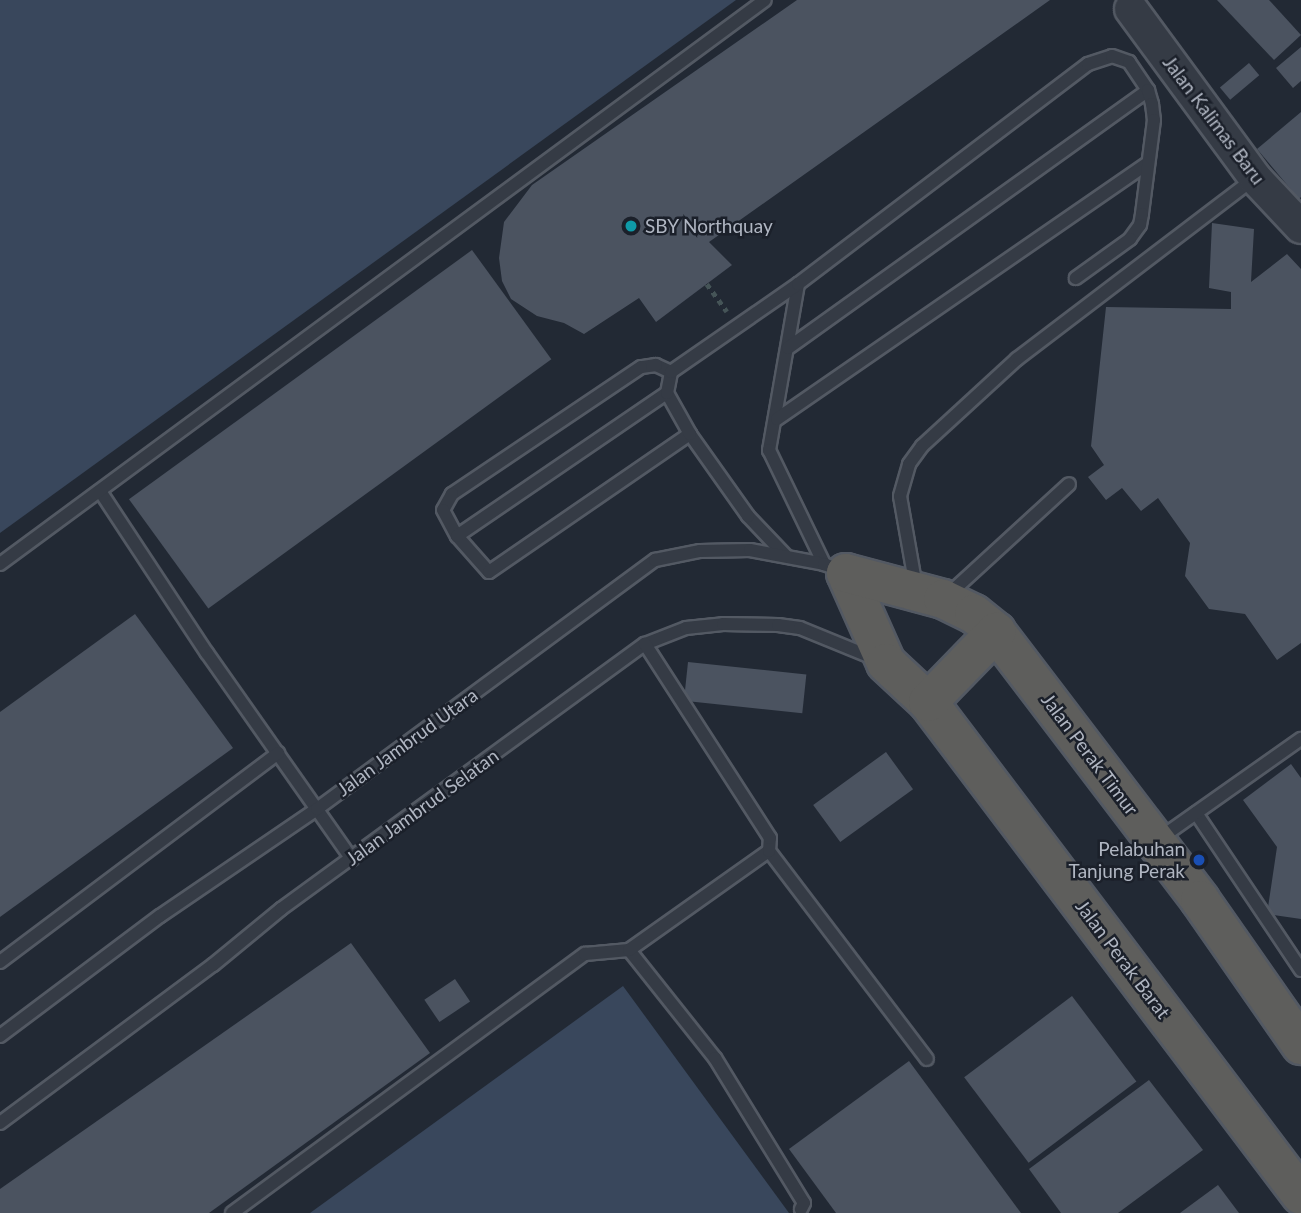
<!DOCTYPE html>
<html>
<head>
<meta charset="utf-8">
<style>
  body { margin:0 }
  #map { position:relative; width:1301px; height:1213px; overflow:hidden; background:#222934; font-family:Lato,sans-serif }
  div>[style] { position:absolute }
  .water>* { inset:0; background:#39475c }
  .building>* { inset:0; background:#4b5360; transform-origin:0 0 }
  .path>* { height:4.5px; margin-top:-2.25px; transform-origin:0; background:repeating-linear-gradient(90deg,#455457 0 5px,transparent 0 10px) }
  .roads { filter:drop-shadow(2px 0 #535963) drop-shadow(-2px 0 #535963) drop-shadow(0 2px #535963) drop-shadow(0 -2px #535963) }
  .service>* { height:12px; margin:-6px; padding:0 6px; transform-origin:6px; border-radius:6px; background:#353b45 }
  .tertiary>* { height:32px; margin:-16px; padding:0 16px; transform-origin:16px; border-radius:16px; background:#353b45 }
  .trunk>* { height:38px; margin:-19px; padding:0 19px; transform-origin:19px; border-radius:19px; background:#5e5e5c }
  .dots>* { width:19px; height:19px; translate:-50% -50%; box-sizing:border-box; border:4px solid #1b202a; border-radius:50% }
  span { translate:-50% -50%; white-space:nowrap; text-align:center; line-height:1.15; -webkit-text-stroke:5px #1b202a; paint-order:stroke }
  .street-label { font-size:19px; color:#b0b6c2 }
  .poi-label { font-size:19px; color:#b0b6c2 }
  .left { translate:0 -50%; text-align:left }
  .right { translate:-100% -50%; text-align:right }
</style>
</head>
<body>
<div id="map">
  <div class="water">
    <i style="clip-path:polygon(0 0,736px 0,0 533px)"></i>
    <i style="clip-path:polygon(623px 986px,789px 1213px,310px 1213px)"></i>
  </div>
  <div class="building">
    <i style="clip-path:polygon(797px 0,1050px 0,709px 242px,732px 265px,656px 322px,639px 298px,584px 334px,564px 323px,537px 316px,511px 299px,502px 281px,499px 258px,504px 222px,532px 185px)"></i>
    <i style="clip-path:polygon(1217px 0,1269px 0,1301px 35px,1274px 60px)"></i>
    <i style="clip-path:polygon(1301px 47px,1301px 81px,1293px 88px,1276px 68px)"></i>
    <i style="left:1249px;top:63px;width:16px;height:38px;rotate:50deg"></i>
    <i style="clip-path:polygon(1301px 112px,1301px 197px,1299px 199px,1257px 149px)"></i>
    <i style="clip-path:polygon(1212px 223px,1254px 229px,1251px 282px,1287px 254px,1301px 269px,1301px 643px,1277px 660px,1245px 614px,1209px 609px,1185px 576px,1190px 543px,1158px 498px,1141px 511px,1122px 488px,1106px 500px,1088px 477px,1104px 465px,1091px 446px,1106px 307px,1231px 309px,1231px 292px,1209px 288px)"></i>
    <i style="left:472px;top:250px;width:135px;height:424px;rotate:54deg"></i>
    <i style="clip-path:polygon(135px 614px,233px 748px,0 917px,0 712px)"></i>
    <i style="left:688px;top:662px;width:119px;height:39px;rotate:6deg"></i>
    <i style="left:886px;top:752px;width:46px;height:90px;rotate:54deg"></i>
    <i style="clip-path:polygon(1291px 764px,1301px 778px,1301px 919px,1267px 914px,1277px 847px,1243px 800px)"></i>
    <i style="clip-path:polygon(351px 943px,430px 1053px,209px 1213px,0 1213px,0 1189px)"></i>
    <i style="left:455px;top:979px;width:27px;height:37px;rotate:56deg"></i>
    <i style="left:1072px;top:996px;width:107px;height:135px;rotate:53deg"></i>
    <i style="clip-path:polygon(909px 1061px,1021px 1213px,836px 1213px,789px 1149px)"></i>
    <i style="clip-path:polygon(1149px 1080px,1203px 1150px,1118px 1213px,1061px 1213px,1029px 1169px)"></i>
    <i style="clip-path:polygon(1218px 1185px,1239px 1213px,1180px 1213px,1184px 1210px)"></i>
  </div>
  <div class="path">
    <i style="left:707px;top:284px;width:34px;rotate:54deg"></i>
  </div>
  <div class="roads">
    <div class="service">
      <i style="left:798px;top:284px;width:169px;rotate:99.9deg"></i>
      <i style="left:769px;top:450px;width:127px;rotate:64.2deg"></i>
      <i style="left:788px;top:348px;width:443px;rotate:-35.6deg"></i>
      <i style="left:671px;top:372px;width:17px;rotate:-155deg"></i>
      <i style="left:656px;top:365px;width:15px;rotate:172deg"></i>
      <i style="left:641px;top:367px;width:228px;rotate:146.1deg"></i>
      <i style="left:452px;top:494px;width:18px;rotate:119deg"></i>
      <i style="left:443px;top:510px;width:30px;rotate:62deg"></i>
      <i style="left:457px;top:536px;width:48px;rotate:48.4deg"></i>
      <i style="left:489px;top:572px;width:244px;rotate:-34.5deg"></i>
      <i style="left:777px;top:419px;width:449px;rotate:-34.6deg"></i>
      <i style="left:100px;top:491px;width:194px;rotate:56.6deg"></i>
      <i style="left:207px;top:653px;width:252px;rotate:54.9deg"></i>
      <i style="left:457px;top:536px;width:254px;rotate:-34.3deg"></i>
      <i style="left:785px;top:555px;width:54px;rotate:-133.5deg"></i>
      <i style="left:748px;top:516px;width:100px;rotate:-125.3deg"></i>
      <i style="left:690px;top:434px;width:47px;rotate:-119.3deg"></i>
      <i style="left:667px;top:393px;width:21px;rotate:-79deg"></i>
      <i style="left:671px;top:372px;width:155px;rotate:-34.7deg"></i>
      <i style="left:798px;top:284px;width:364px;rotate:-37.2deg"></i>
      <i style="left:1088px;top:64px;width:25px;rotate:-18deg"></i>
      <i style="left:1112px;top:56px;width:18px;rotate:19deg"></i>
      <i style="left:1129px;top:62px;width:34px;rotate:56deg"></i>
      <i style="left:1148px;top:90px;width:15px;rotate:74deg"></i>
      <i style="left:1152px;top:104px;width:16px;rotate:83deg"></i>
      <i style="left:1154px;top:120px;width:95px;rotate:97.3deg"></i>
      <i style="left:1142px;top:214px;width:11px;rotate:100deg"></i>
      <i style="left:1140px;top:225px;width:17px;rotate:126deg"></i>
      <i style="left:1130px;top:239px;width:67px;rotate:144.2deg"></i>
      <i style="left:0;top:564px;width:950px;rotate:-36.4deg"></i>
      <i style="left:916px;top:587px;width:92px;rotate:-100deg"></i>
      <i style="left:900px;top:496px;width:33px;rotate:-74deg"></i>
      <i style="left:909px;top:464px;width:22px;rotate:-54deg"></i>
      <i style="left:922px;top:446px;width:129px;rotate:-42.5deg"></i>
      <i style="left:1017px;top:359px;width:299px;rotate:-37.3deg"></i>
      <i style="left:948px;top:595px;width:164px;rotate:-42.5deg"></i>
      <i style="left:1196px;top:813px;width:189px;rotate:56.2deg"></i>
      <i style="left:1159px;top:839px;width:174px;rotate:-35.2deg"></i>
      <i style="left:769px;top:851px;width:261px;rotate:52.8deg"></i>
      <i style="left:629px;top:950px;width:138px;rotate:51.5deg"></i>
      <i style="left:715px;top:1058px;width:170px;rotate:58.5deg"></i>
      <i style="left:804px;top:1203px;width:7px;rotate:117deg"></i>
      <i style="left:0;top:962px;width:348px;rotate:-36.9deg"></i>
      <i style="left:0;top:1036px;width:200px;rotate:-36.9deg"></i>
      <i style="left:160px;top:916px;width:190px;rotate:-34.3deg"></i>
      <i style="left:317px;top:809px;width:420px;rotate:-36.4deg"></i>
      <i style="left:655px;top:560px;width:46px;rotate:-11.3deg"></i>
      <i style="left:700px;top:551px;width:50px;rotate:-1.1deg"></i>
      <i style="left:750px;top:550px;width:75px;rotate:10.7deg"></i>
      <i style="left:824px;top:564px;width:19px;rotate:21deg"></i>
      <i style="left:0;top:1123px;width:265px;rotate:-36.6deg"></i>
      <i style="left:213px;top:965px;width:88px;rotate:-39.5deg"></i>
      <i style="left:281px;top:909px;width:450px;rotate:-36.1deg"></i>
      <i style="left:645px;top:644px;width:44px;rotate:-21.3deg"></i>
      <i style="left:686px;top:628px;width:37px;rotate:-6deg"></i>
      <i style="left:723px;top:624px;width:55px;rotate:1deg"></i>
      <i style="left:778px;top:625px;width:22px;rotate:8deg"></i>
      <i style="left:800px;top:628px;width:82px;rotate:22.2deg"></i>
      <i style="left:232px;top:1213px;width:438px;rotate:-36.3deg"></i>
      <i style="left:585px;top:954px;width:44px;rotate:-5.2deg"></i>
      <i style="left:629px;top:950px;width:171px;rotate:-35.3deg"></i>
      <i style="left:769px;top:851px;width:13px;rotate:-86deg"></i>
      <i style="left:770px;top:838px;width:231px;rotate:-122.8deg"></i>
    </div>
    <div class="tertiary">
      <i style="left:1131px;top:9px;width:210px;rotate:53.7deg"></i>
      <i style="left:1255px;top:178px;width:67px;rotate:46.8deg"></i>
    </div>
    <div class="trunk">
      <i style="left:846px;top:573px;width:98px;rotate:66deg"></i>
      <i style="left:886px;top:663px;width:57px;rotate:42.9deg"></i>
      <i style="left:928px;top:702px;width:618px;rotate:52.89deg"></i>
      <i style="left:846px;top:573px;width:100px;rotate:15deg"></i>
      <i style="left:943px;top:599px;width:34px;rotate:26deg"></i>
      <i style="left:974px;top:614px;width:28px;rotate:39deg"></i>
      <i style="left:996px;top:632px;width:337px;rotate:52.7deg"></i>
      <i style="left:1200px;top:900px;width:177px;rotate:55.1deg"></i>
      <i style="left:928px;top:702px;width:98px;rotate:-45.8deg"></i>
    </div>
  </div>
  <div class="dots">
    <i style="left:631px;top:226px;background:#0f9aa8"></i>
    <i style="left:1199px;top:860px;background:#1a4fb4"></i>
  </div>
  <div class="street-label">
    <span style="left:1214px;top:120px;rotate:53deg">Jalan Kalimas Baru</span>
    <span style="left:407px;top:742px;rotate:-36deg">Jalan Jambrud Utara</span>
    <span style="left:1090px;top:754px;rotate:53deg">Jalan Perak Timur</span>
    <span style="left:422px;top:807px;rotate:-36deg">Jalan Jambrud Selatan</span>
    <span style="left:1123px;top:959px;rotate:53deg">Jalan Perak Barat</span>
  </div>
  <div class="poi-label">
    <span class="left" style="left:645px;top:226px">SBY Northquay</span>
    <span class="right" style="left:1185px;top:860px">Pelabuhan<br>Tanjung Perak</span>
  </div>
</div>
</body>
</html>
